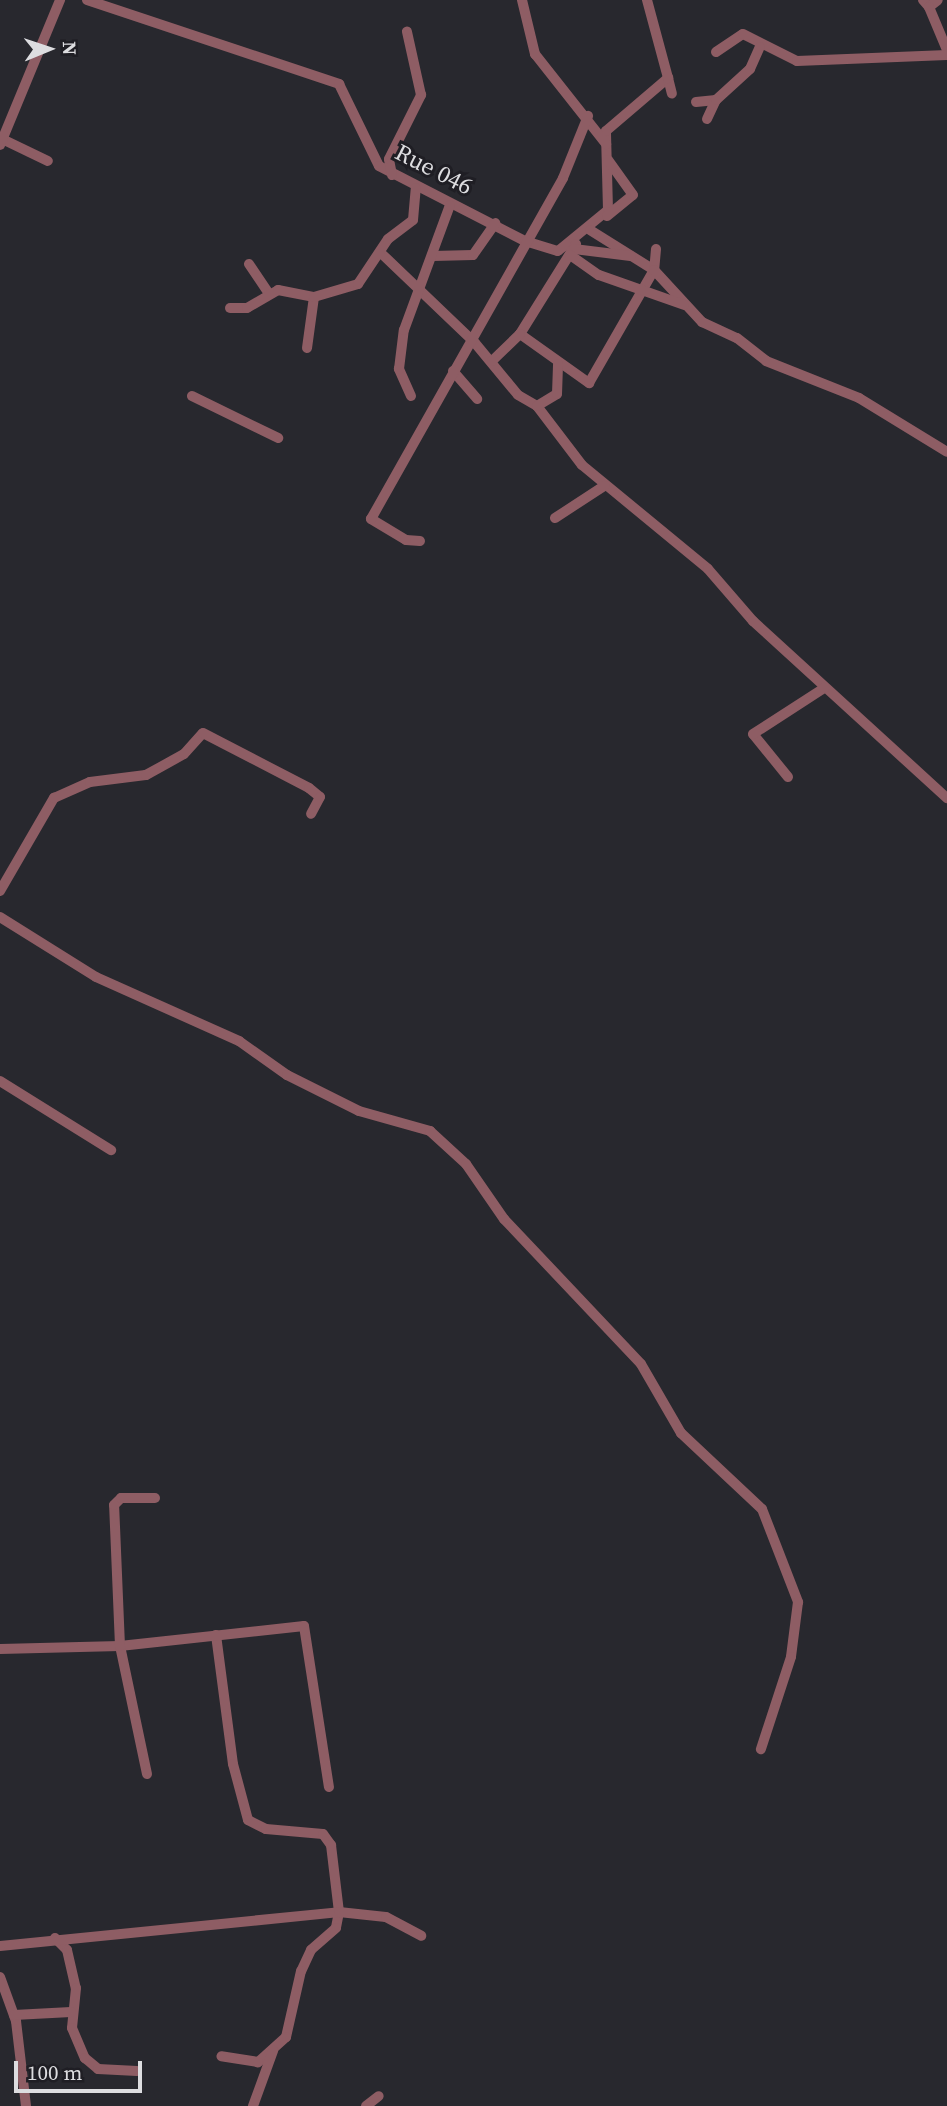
<!DOCTYPE html>
<html>
<head>
<meta charset="utf-8">
<style>
  body { margin:0 }
  #map { position:relative; width:947px; height:2106px; overflow:hidden; background:#28282e; font-family:"Source Serif 4",serif }
  div>[style] { position:absolute }
  .minor>* { height:10px; margin:-5px; padding:0 5px; transform-origin:5px; border-radius:5px; background:#8e5d64 }
  span { translate:-50% -50%; white-space:nowrap; text-align:center; line-height:1.15; -webkit-text-stroke:6px #1f1e24; paint-order:stroke }
  .street-label { font-size:24px; color:#dddde0 }
  .north { position:absolute; left:14px; top:14px; width:70px; height:70px; -webkit-text-stroke:5px #1f1e24; paint-order:stroke; rotate:88deg; font-size:19px; font-weight:700; line-height:28px; text-align:center; color:#dddde0 }
  .north::after { content:''; display:block; margin:auto; width:24px; height:32px; background:#dddde0; clip-path:polygon(50% 0,100% 100%,50% 72%,0 100%) }
  .scale { position:absolute; left:14px; top:2061px; width:128px; height:32px; box-sizing:border-box; border:4px solid #dddde0; border-top:0; padding-left:9px; font-size:21px; line-height:24px; white-space:nowrap; color:#dddde0; -webkit-text-stroke:5px #1f1e24; paint-order:stroke }
</style>
</head>
<body>
<div id="map">
  <div class="minor">
    <i style="left:87px;top:0;width:266px;rotate:18.4deg"></i>
    <i style="left:339px;top:84px;width:91px;rotate:64deg"></i>
    <i style="left:379px;top:166px;width:164px;rotate:27.2deg"></i>
    <i style="left:525px;top:241px;width:34px;rotate:17deg"></i>
    <i style="left:558px;top:251px;width:65px;rotate:-39.4deg"></i>
    <i style="left:608px;top:210px;width:79px;rotate:-91.5deg"></i>
    <i style="left:606px;top:131px;width:82px;rotate:-40.5deg"></i>
    <i style="left:668px;top:78px;width:16px;rotate:76deg"></i>
    <i style="left:522px;top:0;width:56px;rotate:76.5deg"></i>
    <i style="left:535px;top:54px;width:115px;rotate:51.7deg"></i>
    <i style="left:647px;top:0;width:81px;rotate:74.9deg"></i>
    <i style="left:923px;top:0;width:9px;rotate:49deg"></i>
    <i style="left:929px;top:7px;width:11px;rotate:-38deg"></i>
    <i style="left:929px;top:7px;width:47px;rotate:67.3deg"></i>
    <i style="left:716px;top:52px;width:32px;rotate:-34deg"></i>
    <i style="left:743px;top:34px;width:60px;rotate:26.6deg"></i>
    <i style="left:797px;top:61px;width:150px;rotate:-2.3deg"></i>
    <i style="left:696px;top:102px;width:20px;rotate:-6deg"></i>
    <i style="left:707px;top:119px;width:21px;rotate:-65deg"></i>
    <i style="left:716px;top:100px;width:46px;rotate:-42.4deg"></i>
    <i style="left:750px;top:69px;width:24px;rotate:-66deg"></i>
    <i style="left:0;top:138px;width:53px;rotate:25.6deg"></i>
    <i style="left:0;top:145px;width:157px;rotate:-67.5deg"></i>
    <i style="left:392px;top:175px;width:16px;rotate:-101deg"></i>
    <i style="left:389px;top:159px;width:72px;rotate:-63.4deg"></i>
    <i style="left:421px;top:95px;width:65px;rotate:-102.5deg"></i>
    <i style="left:607px;top:216px;width:33px;rotate:-39deg"></i>
    <i style="left:633px;top:195px;width:43px;rotate:-125.5deg"></i>
    <i style="left:576px;top:244px;width:106px;rotate:121.9deg"></i>
    <i style="left:520px;top:334px;width:85px;rotate:35.4deg"></i>
    <i style="left:589px;top:383px;width:130px;rotate:-60.1deg"></i>
    <i style="left:654px;top:270px;width:75px;rotate:-148deg"></i>
    <i style="left:574px;top:249px;width:57px;rotate:7deg"></i>
    <i style="left:656px;top:249px;width:21px;rotate:95deg"></i>
    <i style="left:654px;top:270px;width:71px;rotate:47.3deg"></i>
    <i style="left:702px;top:322px;width:38px;rotate:25deg"></i>
    <i style="left:737px;top:338px;width:37px;rotate:38deg"></i>
    <i style="left:766px;top:361px;width:100px;rotate:21.7deg"></i>
    <i style="left:859px;top:398px;width:103px;rotate:31.5deg"></i>
    <i style="left:383px;top:255px;width:127px;rotate:43.7deg"></i>
    <i style="left:475px;top:343px;width:67px;rotate:50.4deg"></i>
    <i style="left:518px;top:395px;width:22px;rotate:30deg"></i>
    <i style="left:537px;top:406px;width:74px;rotate:52.7deg"></i>
    <i style="left:582px;top:465px;width:163px;rotate:39.5deg"></i>
    <i style="left:708px;top:569px;width:69px;rotate:49.1deg"></i>
    <i style="left:753px;top:621px;width:263px;rotate:42.4deg"></i>
    <i style="left:570px;top:255px;width:35px;rotate:35deg"></i>
    <i style="left:599px;top:275px;width:90px;rotate:19.4deg"></i>
    <i style="left:433px;top:256px;width:40px;rotate:-1.4deg"></i>
    <i style="left:473px;top:255px;width:39px;rotate:-55deg"></i>
    <i style="left:249px;top:264px;width:34px;rotate:56deg"></i>
    <i style="left:230px;top:308px;width:17px"></i>
    <i style="left:247px;top:308px;width:36px;rotate:-30deg"></i>
    <i style="left:278px;top:290px;width:37px;rotate:11deg"></i>
    <i style="left:307px;top:348px;width:51px;rotate:-82.2deg"></i>
    <i style="left:314px;top:297px;width:46px;rotate:-16.5deg"></i>
    <i style="left:358px;top:284px;width:54px;rotate:-56.3deg"></i>
    <i style="left:388px;top:239px;width:31px;rotate:-37deg"></i>
    <i style="left:413px;top:220px;width:32px;rotate:-85deg"></i>
    <i style="left:492px;top:361px;width:39px;rotate:-44deg"></i>
    <i style="left:453px;top:371px;width:37px;rotate:49deg"></i>
    <i style="left:192px;top:396px;width:96px;rotate:26deg"></i>
    <i style="left:411px;top:396px;width:30px;rotate:-114deg"></i>
    <i style="left:399px;top:369px;width:39px;rotate:-83deg"></i>
    <i style="left:404px;top:330px;width:133px;rotate:-69.8deg"></i>
    <i style="left:537px;top:406px;width:23px;rotate:-31deg"></i>
    <i style="left:557px;top:394px;width:30px;rotate:-88deg"></i>
    <i style="left:555px;top:518px;width:59px;rotate:-33.1deg"></i>
    <i style="left:420px;top:541px;width:14px;rotate:-176deg"></i>
    <i style="left:406px;top:540px;width:41px;rotate:-149deg"></i>
    <i style="left:371px;top:519px;width:391px;rotate:-60.6deg"></i>
    <i style="left:563px;top:178px;width:67px;rotate:-68deg"></i>
    <i style="left:788px;top:777px;width:55px;rotate:-129.1deg"></i>
    <i style="left:753px;top:734px;width:85px;rotate:-32.9deg"></i>
    <i style="left:0;top:891px;width:108px;rotate:-59.9deg"></i>
    <i style="left:54px;top:798px;width:39px;rotate:-24deg"></i>
    <i style="left:90px;top:782px;width:56px;rotate:-7.1deg"></i>
    <i style="left:146px;top:775px;width:43px;rotate:-28.9deg"></i>
    <i style="left:184px;top:754px;width:28px;rotate:-48deg"></i>
    <i style="left:203px;top:733px;width:119px;rotate:27.4deg"></i>
    <i style="left:309px;top:788px;width:14px;rotate:39deg"></i>
    <i style="left:320px;top:797px;width:19px;rotate:118deg"></i>
    <i style="left:0;top:917px;width:113px;rotate:32deg"></i>
    <i style="left:96px;top:977px;width:157px;rotate:24.1deg"></i>
    <i style="left:239px;top:1041px;width:59px;rotate:35.3deg"></i>
    <i style="left:287px;top:1075px;width:80px;rotate:26.6deg"></i>
    <i style="left:359px;top:1111px;width:74px;rotate:15.7deg"></i>
    <i style="left:430px;top:1131px;width:49px;rotate:42.5deg"></i>
    <i style="left:466px;top:1164px;width:67px;rotate:55.4deg"></i>
    <i style="left:504px;top:1219px;width:199px;rotate:46.6deg"></i>
    <i style="left:641px;top:1364px;width:80px;rotate:59.9deg"></i>
    <i style="left:681px;top:1433px;width:111px;rotate:43.2deg"></i>
    <i style="left:762px;top:1509px;width:100px;rotate:68.8deg"></i>
    <i style="left:798px;top:1602px;width:55px;rotate:97.3deg"></i>
    <i style="left:791px;top:1657px;width:97px;rotate:108.1deg"></i>
    <i style="left:0;top:1081px;width:131px;rotate:31.9deg"></i>
    <i style="left:216px;top:1635px;width:130px;rotate:82.5deg"></i>
    <i style="left:233px;top:1764px;width:58px;rotate:75deg"></i>
    <i style="left:248px;top:1820px;width:20px;rotate:27deg"></i>
    <i style="left:266px;top:1829px;width:57px;rotate:5deg"></i>
    <i style="left:323px;top:1834px;width:14px;rotate:54deg"></i>
    <i style="left:331px;top:1845px;width:67px;rotate:83.2deg"></i>
    <i style="left:339px;top:1912px;width:16px;rotate:101deg"></i>
    <i style="left:336px;top:1928px;width:33px;rotate:139deg"></i>
    <i style="left:311px;top:1950px;width:23px;rotate:115deg"></i>
    <i style="left:301px;top:1971px;width:68px;rotate:102.8deg"></i>
    <i style="left:286px;top:2037px;width:38px;rotate:138deg"></i>
    <i style="left:258px;top:2062px;width:37px;rotate:-171deg"></i>
    <i style="left:0;top:1649px;width:120px;rotate:-1.4deg"></i>
    <i style="left:120px;top:1646px;width:185px;rotate:-6.2deg"></i>
    <i style="left:304px;top:1626px;width:163px;rotate:81.2deg"></i>
    <i style="left:147px;top:1774px;width:131px;rotate:-101.9deg"></i>
    <i style="left:120px;top:1646px;width:141px;rotate:-92.4deg"></i>
    <i style="left:114px;top:1505px;width:10px;rotate:-45deg"></i>
    <i style="left:121px;top:1498px;width:34px"></i>
    <i style="left:55px;top:1938px;width:17px;rotate:45deg"></i>
    <i style="left:67px;top:1950px;width:39px;rotate:77deg"></i>
    <i style="left:76px;top:1988px;width:40px;rotate:95.7deg"></i>
    <i style="left:72px;top:2028px;width:33px;rotate:67deg"></i>
    <i style="left:85px;top:2058px;width:17px;rotate:40deg"></i>
    <i style="left:98px;top:2069px;width:39px;rotate:3deg"></i>
    <i style="left:0;top:1946px;width:341px;rotate:-5.7deg"></i>
    <i style="left:339px;top:1912px;width:47px;rotate:6.1deg"></i>
    <i style="left:386px;top:1917px;width:40px;rotate:28deg"></i>
    <i style="left:0;top:1977px;width:47px;rotate:70deg"></i>
    <i style="left:16px;top:2021px;width:86px;rotate:83.3deg"></i>
    <i style="left:14px;top:2015px;width:57px;rotate:-3deg"></i>
    <i style="left:253px;top:2106px;width:59px;rotate:-70deg"></i>
    <i style="left:366px;top:2106px;width:16px;rotate:-38deg"></i>
  </div>
  <div class="street-label">
    <span style="left:434px;top:169px;rotate:27deg">Rue 046</span>
  </div>
  <div class="north">N</div>
  <div class="scale">100 m</div>
</div>
</body>
</html>
